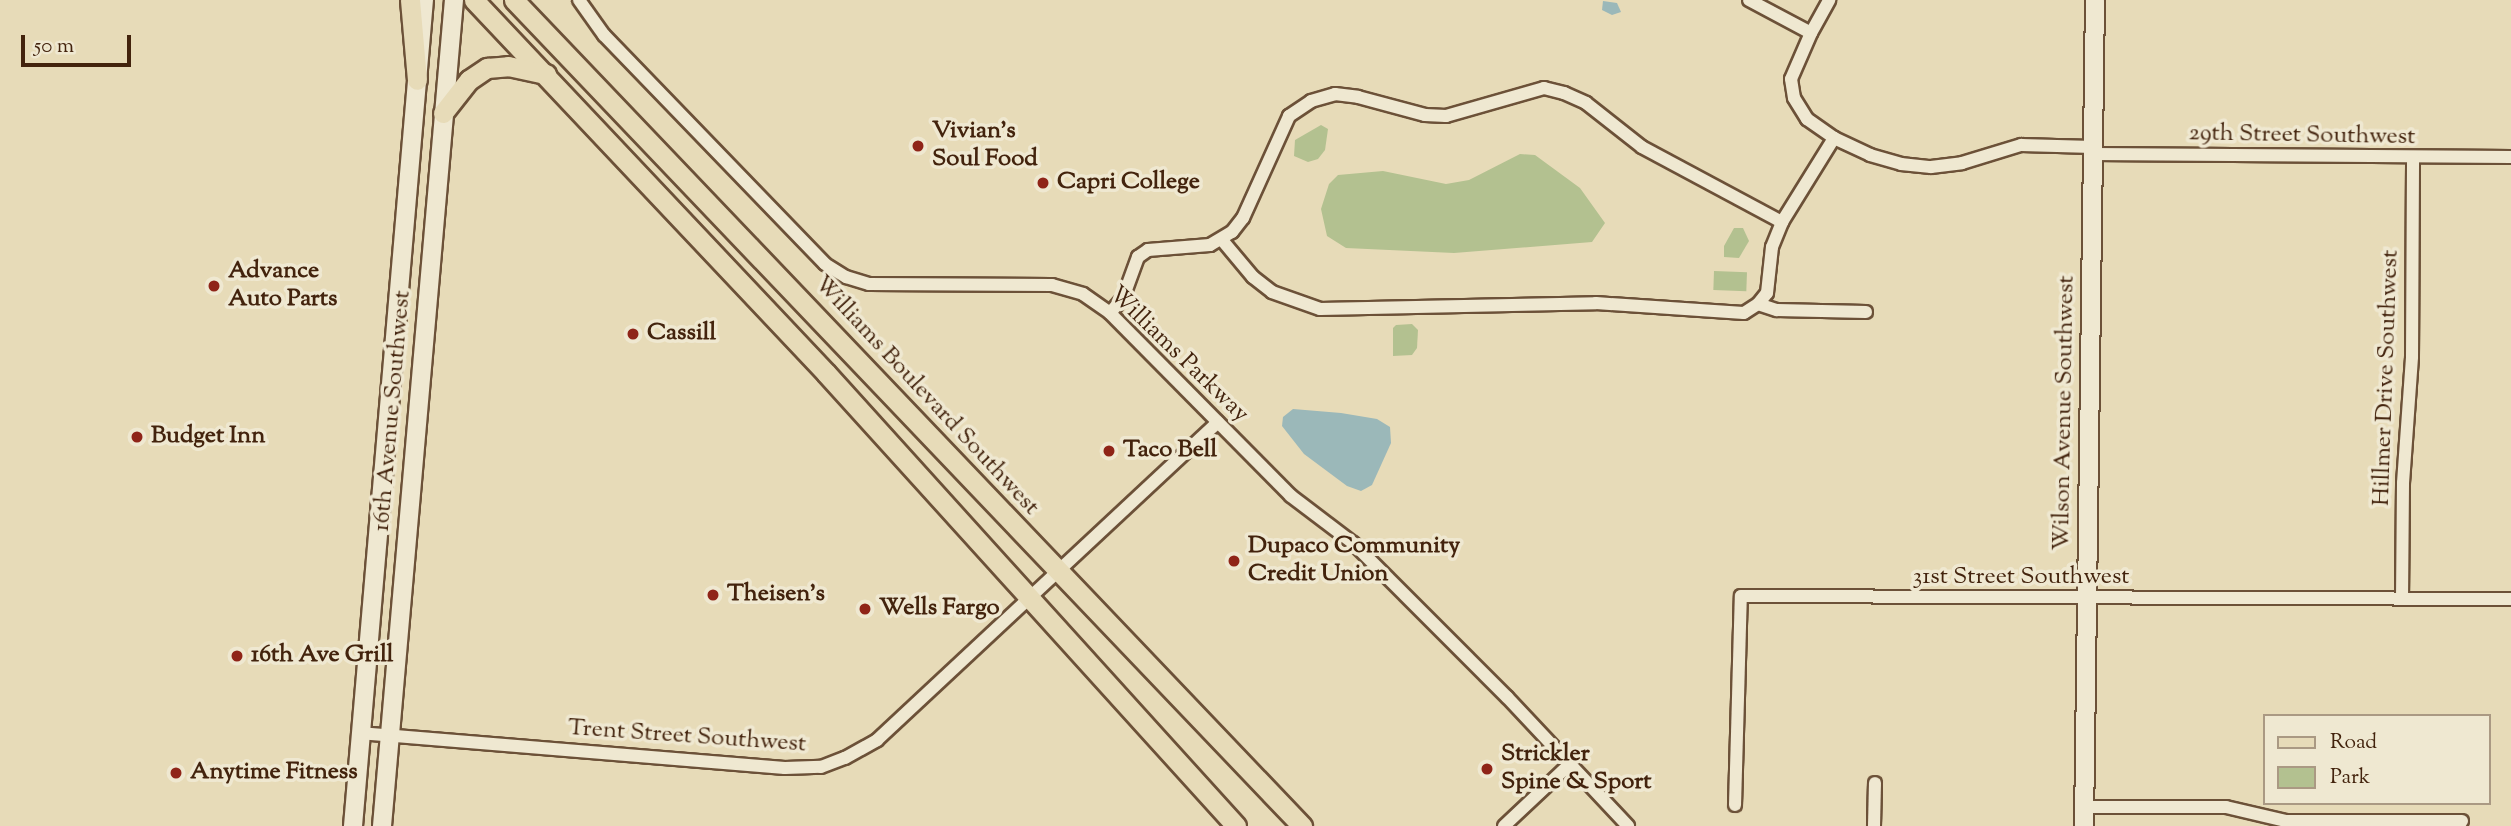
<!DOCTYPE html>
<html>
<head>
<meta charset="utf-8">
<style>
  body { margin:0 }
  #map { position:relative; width:2511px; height:826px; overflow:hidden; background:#e7dbb8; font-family:"Sorts Mill Goudy",serif }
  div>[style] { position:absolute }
  .green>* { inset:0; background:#b3c190; transform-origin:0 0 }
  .water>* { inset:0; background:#9bb8b9 }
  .roads { filter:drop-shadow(2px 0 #6c5138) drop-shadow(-2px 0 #6c5138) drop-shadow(0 2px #6c5138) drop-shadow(0 -2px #6c5138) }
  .minor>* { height:12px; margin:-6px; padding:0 6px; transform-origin:6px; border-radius:6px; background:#efe8d1 }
  .secondary>* { height:18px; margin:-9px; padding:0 9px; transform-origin:9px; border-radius:9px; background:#efe8d1 }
  .primary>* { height:19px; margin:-9.5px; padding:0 9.5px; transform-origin:9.5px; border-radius:9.5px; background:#e7dbb8 }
  .dots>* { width:19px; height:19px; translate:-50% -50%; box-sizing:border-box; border:4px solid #efe8d1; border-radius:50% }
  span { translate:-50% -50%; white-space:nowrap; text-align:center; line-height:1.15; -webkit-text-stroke:7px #efe8d1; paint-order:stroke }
  .poi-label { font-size:24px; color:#43230d; font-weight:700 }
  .left { translate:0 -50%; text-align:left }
  .street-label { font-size:24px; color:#43230d }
  .legend { position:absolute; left:2263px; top:714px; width:228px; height:91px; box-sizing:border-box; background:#efe8d1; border:2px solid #aa9983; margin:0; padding:9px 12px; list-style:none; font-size:21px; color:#43230d }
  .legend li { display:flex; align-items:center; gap:14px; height:35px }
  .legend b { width:35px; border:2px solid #aa9983 }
  .scale { position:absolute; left:21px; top:35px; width:110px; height:32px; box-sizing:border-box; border:4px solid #43230d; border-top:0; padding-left:9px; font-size:21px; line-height:24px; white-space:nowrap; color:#43230d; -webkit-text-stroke:5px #efe8d1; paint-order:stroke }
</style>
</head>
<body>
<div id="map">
  <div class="green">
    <i style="clip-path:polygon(1321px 125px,1328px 129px,1325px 150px,1318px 159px,1308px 162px,1294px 156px,1295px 140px)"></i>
    <i style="clip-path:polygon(1520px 154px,1535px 155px,1580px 188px,1605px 223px,1592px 242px,1454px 253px,1346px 248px,1327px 236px,1321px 209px,1329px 184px,1338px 175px,1383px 171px,1446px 184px,1469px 180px)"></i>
    <i style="clip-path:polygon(1734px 228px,1743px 228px,1749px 241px,1739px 258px,1724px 257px,1724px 246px)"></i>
    <i style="left:1714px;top:271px;width:33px;height:19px;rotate:2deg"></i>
    <i style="clip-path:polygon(1412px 324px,1418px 330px,1417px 348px,1412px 355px,1393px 356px,1393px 328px,1396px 325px)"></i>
  </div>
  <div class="water">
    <i style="clip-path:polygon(1603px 1px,1617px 3px,1621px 12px,1612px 15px,1602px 10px)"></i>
    <i style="clip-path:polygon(1293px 409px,1341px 413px,1377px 419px,1390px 427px,1391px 443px,1372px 485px,1361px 491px,1347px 486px,1304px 454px,1282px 426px,1283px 417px)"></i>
  </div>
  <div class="roads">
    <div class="minor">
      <i style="left:579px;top:0;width:43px;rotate:54.5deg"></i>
      <i style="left:604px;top:35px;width:318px;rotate:46deg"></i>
      <i style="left:825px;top:264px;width:25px;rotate:32deg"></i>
      <i style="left:846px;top:277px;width:24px;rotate:17deg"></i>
      <i style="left:869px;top:284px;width:183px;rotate:0.3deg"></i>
      <i style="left:1052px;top:285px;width:32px;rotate:16deg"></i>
      <i style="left:1083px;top:294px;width:33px;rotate:35deg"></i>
      <i style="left:1110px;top:313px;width:257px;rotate:45.3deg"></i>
      <i style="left:1291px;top:496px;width:78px;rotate:37.2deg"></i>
      <i style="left:1353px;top:543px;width:218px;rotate:45deg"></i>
      <i style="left:1507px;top:697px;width:177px;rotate:46.8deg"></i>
      <i style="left:1749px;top:0;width:70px;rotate:28deg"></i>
      <i style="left:1811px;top:33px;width:50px;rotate:113.5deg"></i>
      <i style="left:1791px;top:79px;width:19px;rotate:81deg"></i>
      <i style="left:1794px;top:98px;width:25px;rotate:58deg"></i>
      <i style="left:1807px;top:119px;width:33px;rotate:35deg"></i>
      <i style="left:1834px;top:138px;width:40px;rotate:25deg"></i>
      <i style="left:1870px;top:155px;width:32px;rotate:16deg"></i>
      <i style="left:1901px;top:164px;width:30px;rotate:6deg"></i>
      <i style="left:1931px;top:167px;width:31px;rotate:-7deg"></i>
      <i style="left:1962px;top:163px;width:62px;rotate:-17deg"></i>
      <i style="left:2021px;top:145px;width:72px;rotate:1.6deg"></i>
      <i style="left:1811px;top:33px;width:38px;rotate:-61deg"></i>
      <i style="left:2093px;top:154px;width:418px;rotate:0.4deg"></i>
      <i style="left:1222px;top:240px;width:48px;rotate:50deg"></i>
      <i style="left:1253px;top:277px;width:24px;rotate:38deg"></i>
      <i style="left:1272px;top:292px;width:51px;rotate:19.5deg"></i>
      <i style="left:1320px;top:309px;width:276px;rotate:-1.2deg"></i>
      <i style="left:1596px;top:303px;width:148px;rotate:3.9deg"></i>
      <i style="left:1744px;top:313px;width:17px;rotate:-33deg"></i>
      <i style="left:1758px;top:304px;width:14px;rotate:-51deg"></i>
      <i style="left:1767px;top:293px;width:46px;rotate:-83.8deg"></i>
      <i style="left:1772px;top:247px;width:27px;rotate:-68deg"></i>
      <i style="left:1782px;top:222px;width:99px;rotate:-58.2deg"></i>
      <i style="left:1758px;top:304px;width:20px;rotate:18deg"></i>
      <i style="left:1777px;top:310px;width:89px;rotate:1.3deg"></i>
      <i style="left:1110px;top:313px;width:20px;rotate:-49deg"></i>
      <i style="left:1123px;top:298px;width:44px;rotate:-69.9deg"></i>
      <i style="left:1138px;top:257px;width:12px;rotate:-35deg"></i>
      <i style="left:1148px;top:250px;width:62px;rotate:-4.6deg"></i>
      <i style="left:1210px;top:245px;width:26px;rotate:-31deg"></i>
      <i style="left:1232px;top:232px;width:18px;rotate:-52deg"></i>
      <i style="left:1243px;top:218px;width:112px;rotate:-65.7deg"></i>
      <i style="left:1289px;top:116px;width:27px;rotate:-34deg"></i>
      <i style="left:1311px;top:101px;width:25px;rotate:-16deg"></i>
      <i style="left:1335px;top:94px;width:23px;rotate:7deg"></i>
      <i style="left:1358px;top:97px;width:69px;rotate:15deg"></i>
      <i style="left:1425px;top:115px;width:21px;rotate:3deg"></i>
      <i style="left:1446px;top:116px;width:102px;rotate:-15.9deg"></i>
      <i style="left:1544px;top:88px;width:21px;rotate:14deg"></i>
      <i style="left:1564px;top:93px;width:24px;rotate:24deg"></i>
      <i style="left:1586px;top:103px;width:71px;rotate:38.2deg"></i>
      <i style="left:1642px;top:147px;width:159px;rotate:28.2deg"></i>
      <i style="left:2402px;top:599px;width:116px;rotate:-89.5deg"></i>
      <i style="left:2403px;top:483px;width:126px;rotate:-85.9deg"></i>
      <i style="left:2412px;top:357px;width:199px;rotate:-89.7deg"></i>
      <i style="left:359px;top:733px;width:427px;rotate:4.7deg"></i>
      <i style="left:785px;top:768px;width:36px;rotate:-2deg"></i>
      <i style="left:821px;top:767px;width:26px;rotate:-21deg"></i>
      <i style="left:845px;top:758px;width:37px;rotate:-29deg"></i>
      <i style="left:877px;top:740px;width:466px;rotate:-43deg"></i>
      <i style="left:1735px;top:805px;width:209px;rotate:-88.4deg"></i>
      <i style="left:1741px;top:596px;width:770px;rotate:0.22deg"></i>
      <i style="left:2084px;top:807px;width:142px"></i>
      <i style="left:2226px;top:807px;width:62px;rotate:13.1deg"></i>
      <i style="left:2286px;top:821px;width:176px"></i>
      <i style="left:1504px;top:826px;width:91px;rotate:-43.2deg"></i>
      <i style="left:1874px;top:826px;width:43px;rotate:-88.7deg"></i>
    </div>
    <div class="secondary">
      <i style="left:353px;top:826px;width:829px;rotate:-85.09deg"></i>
      <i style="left:382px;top:826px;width:829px;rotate:-85.02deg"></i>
      <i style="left:2084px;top:826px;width:826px;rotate:-89.24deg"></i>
    </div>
    <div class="primary">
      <i style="left:410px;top:0;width:80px;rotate:85deg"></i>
      <i style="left:474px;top:0;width:513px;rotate:46.66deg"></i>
      <i style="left:826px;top:373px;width:611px;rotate:47.85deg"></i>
      <i style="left:514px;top:0;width:1142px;rotate:46.35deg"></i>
      <i style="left:443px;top:113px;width:42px;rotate:-51.8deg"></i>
      <i style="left:469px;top:80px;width:22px;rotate:-34deg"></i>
      <i style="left:487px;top:68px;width:21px;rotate:-5deg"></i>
      <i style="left:508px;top:66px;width:39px;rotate:12deg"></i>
    </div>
  </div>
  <div class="dots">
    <i style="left:918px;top:146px;background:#8f2418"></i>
    <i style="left:1043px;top:183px;background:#8f2418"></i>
    <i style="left:214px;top:286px;background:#8f2418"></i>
    <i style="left:633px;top:334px;background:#8f2418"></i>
    <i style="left:137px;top:437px;background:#8f2418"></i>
    <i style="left:1109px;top:451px;background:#8f2418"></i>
    <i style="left:1234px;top:561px;background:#8f2418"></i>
    <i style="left:713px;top:595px;background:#8f2418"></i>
    <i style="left:865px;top:609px;background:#8f2418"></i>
    <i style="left:237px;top:656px;background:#8f2418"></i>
    <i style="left:1487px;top:769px;background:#8f2418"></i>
    <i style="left:176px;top:773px;background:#8f2418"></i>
  </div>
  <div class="poi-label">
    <span class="left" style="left:932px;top:146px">Vivian's<br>Soul Food</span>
    <span class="left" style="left:1057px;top:183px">Capri College</span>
    <span class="left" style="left:228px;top:286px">Advance<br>Auto Parts</span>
    <span class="left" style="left:647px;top:334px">Cassill</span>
    <span class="left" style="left:151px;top:437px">Budget Inn</span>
    <span class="left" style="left:1123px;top:451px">Taco Bell</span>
    <span class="left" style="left:1248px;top:561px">Dupaco Community<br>Credit Union</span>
    <span class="left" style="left:727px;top:595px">Theisen's</span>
    <span class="left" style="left:879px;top:609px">Wells Fargo</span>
    <span class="left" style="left:251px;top:656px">16th Ave Grill</span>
    <span class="left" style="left:1501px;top:769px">Strickler<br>Spine &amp; Sport</span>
    <span class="left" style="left:190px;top:773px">Anytime Fitness</span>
  </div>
  <div class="street-label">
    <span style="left:2302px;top:136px;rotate:1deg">29th Street Southwest</span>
    <span style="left:1178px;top:355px;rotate:44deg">Williams Parkway</span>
    <span style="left:2387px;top:378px;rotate:-88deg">Hillmer Drive Southwest</span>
    <span style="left:926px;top:396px;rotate:47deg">Williams Boulevard Southwest</span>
    <span style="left:393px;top:411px;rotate:-85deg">16th Avenue Southwest</span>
    <span style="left:2065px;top:413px;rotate:-89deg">Wilson Avenue Southwest</span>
    <span style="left:2021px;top:578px">31st Street Southwest</span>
    <span style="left:687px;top:737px;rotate:4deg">Trent Street Southwest</span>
  </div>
  <ul class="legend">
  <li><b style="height:9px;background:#e7dbb8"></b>Road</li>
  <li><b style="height:19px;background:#b3c190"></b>Park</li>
  </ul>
  <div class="scale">50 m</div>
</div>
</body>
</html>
